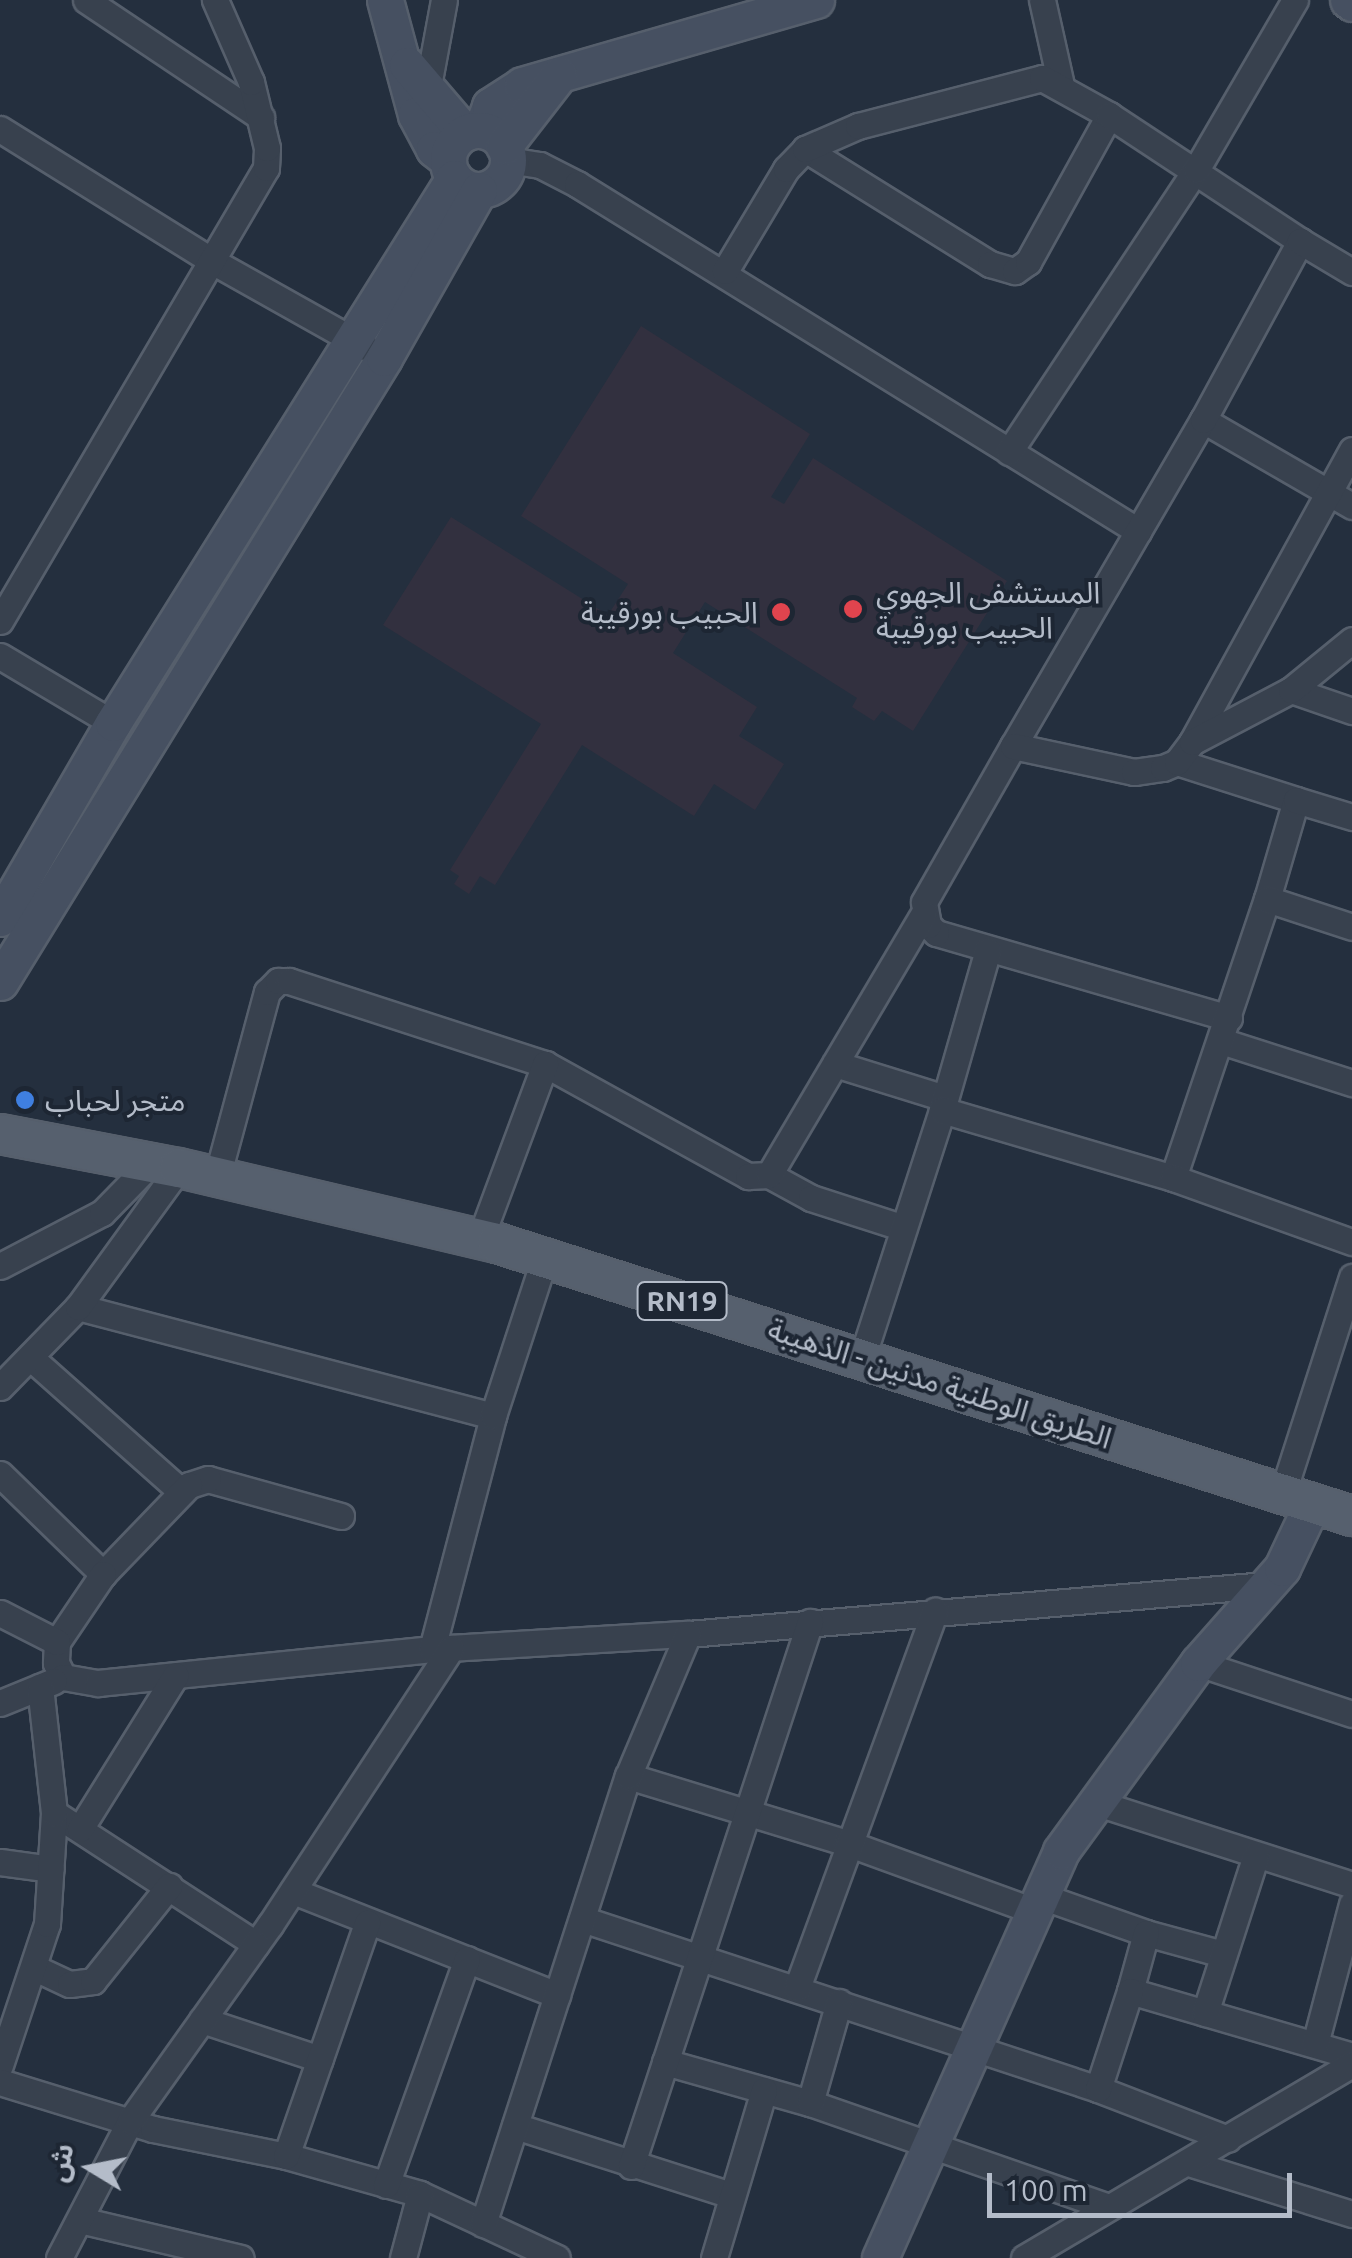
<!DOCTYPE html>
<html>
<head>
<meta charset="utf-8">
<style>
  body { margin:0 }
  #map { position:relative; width:1352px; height:2258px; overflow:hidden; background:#242f3e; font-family:Ubuntu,"Noto Sans Arabic",sans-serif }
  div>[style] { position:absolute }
  .medical>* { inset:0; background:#32303f }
  .roads { filter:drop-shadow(2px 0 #565f6c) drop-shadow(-2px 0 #565f6c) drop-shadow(0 2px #565f6c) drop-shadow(0 -2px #565f6c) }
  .street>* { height:25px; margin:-12.5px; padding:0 12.5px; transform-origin:12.5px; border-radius:12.5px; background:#38414e }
  .secondary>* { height:35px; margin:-17.5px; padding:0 17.5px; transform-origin:17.5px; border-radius:17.5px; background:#465061 }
  .secondary>.ring { margin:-17.5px; padding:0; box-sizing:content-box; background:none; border:35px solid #465061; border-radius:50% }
  .primary>* { height:38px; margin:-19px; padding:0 19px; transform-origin:19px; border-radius:19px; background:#56606e }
  .dots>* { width:28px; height:28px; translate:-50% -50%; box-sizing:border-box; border:5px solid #1d2633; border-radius:50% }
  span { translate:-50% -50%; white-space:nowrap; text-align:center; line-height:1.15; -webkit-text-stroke:8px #1d2633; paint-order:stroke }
  .shield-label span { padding:2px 8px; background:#1d2633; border:2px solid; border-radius:8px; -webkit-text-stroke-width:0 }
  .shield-label { font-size:28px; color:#b4bcc9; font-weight:700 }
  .poi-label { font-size:30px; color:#b4bcc9 }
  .left { translate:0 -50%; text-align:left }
  .right { translate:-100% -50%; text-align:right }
  .street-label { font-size:30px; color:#b4bcc9 }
  .north { position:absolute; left:40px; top:2118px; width:100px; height:100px; -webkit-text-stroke:8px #1d2633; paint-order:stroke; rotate:280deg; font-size:28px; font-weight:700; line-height:40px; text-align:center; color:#b4bcc9 }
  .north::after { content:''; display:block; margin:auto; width:35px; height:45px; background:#b4bcc9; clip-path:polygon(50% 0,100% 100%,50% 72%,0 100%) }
  .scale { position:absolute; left:987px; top:2173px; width:305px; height:45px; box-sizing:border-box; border:5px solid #b4bcc9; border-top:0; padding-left:12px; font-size:30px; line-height:35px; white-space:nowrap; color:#b4bcc9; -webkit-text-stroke:8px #1d2633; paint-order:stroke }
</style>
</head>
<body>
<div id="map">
  <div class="medical">
    <i style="clip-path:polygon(641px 326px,810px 434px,771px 497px,784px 504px,813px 458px,1007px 581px,913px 731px,882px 711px,874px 721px,852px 707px,857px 698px,705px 602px,673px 653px,757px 707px,739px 736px,784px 764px,755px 810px,714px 784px,694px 816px,582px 745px,495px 885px,480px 876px,469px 894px,454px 884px,459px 876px,450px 870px,541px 724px,383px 625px,451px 517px,608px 615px,628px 584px,521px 516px)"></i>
  </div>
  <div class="roads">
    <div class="street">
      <i style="left:86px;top:0;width:211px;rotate:33.8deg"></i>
      <i style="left:1042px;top:0;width:87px;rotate:77.4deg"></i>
      <i style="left:428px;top:86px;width:87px;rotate:-79.5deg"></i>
      <i style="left:0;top:129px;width:250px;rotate:31.9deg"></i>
      <i style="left:212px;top:261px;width:176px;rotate:29.3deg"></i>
      <i style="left:805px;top:149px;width:218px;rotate:31.9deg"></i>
      <i style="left:990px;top:264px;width:26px;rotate:16deg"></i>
      <i style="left:1015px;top:271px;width:16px;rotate:-35deg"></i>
      <i style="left:1028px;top:262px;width:168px;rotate:-61.1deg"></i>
      <i style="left:508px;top:160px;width:32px;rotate:9deg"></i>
      <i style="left:540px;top:165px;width:42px;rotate:27.2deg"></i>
      <i style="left:577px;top:184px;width:660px;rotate:31.74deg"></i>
      <i style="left:725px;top:271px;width:119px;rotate:-59.1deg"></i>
      <i style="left:786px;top:169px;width:28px;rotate:-46deg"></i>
      <i style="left:805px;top:149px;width:58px;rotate:-23.5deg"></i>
      <i style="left:858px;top:126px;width:190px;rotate:-14.6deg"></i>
      <i style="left:1042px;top:78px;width:77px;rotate:28.9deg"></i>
      <i style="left:1109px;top:115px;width:229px;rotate:33.4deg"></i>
      <i style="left:1203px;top:420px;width:172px;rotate:30deg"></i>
      <i style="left:1009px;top:452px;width:338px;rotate:-56.5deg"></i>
      <i style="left:1196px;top:170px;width:197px;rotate:-59.8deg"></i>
      <i style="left:0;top:621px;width:525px;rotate:-59.58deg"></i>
      <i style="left:266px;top:168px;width:20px;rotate:-87deg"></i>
      <i style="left:267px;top:148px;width:68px;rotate:-103.6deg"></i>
      <i style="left:251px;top:82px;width:90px;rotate:-113.7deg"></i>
      <i style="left:0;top:656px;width:131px;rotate:30.7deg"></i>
      <i style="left:1291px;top:690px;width:65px;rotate:19deg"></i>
      <i style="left:1192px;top:742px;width:333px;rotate:-61.3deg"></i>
      <i style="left:1013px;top:746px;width:377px;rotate:-59.8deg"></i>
      <i style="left:1203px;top:420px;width:204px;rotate:-61.5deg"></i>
      <i style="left:1300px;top:241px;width:61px;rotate:30.8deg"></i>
      <i style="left:1177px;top:762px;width:125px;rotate:17.7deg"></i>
      <i style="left:1267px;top:899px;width:103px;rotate:-73.7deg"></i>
      <i style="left:1296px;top:800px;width:59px;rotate:16.9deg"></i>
      <i style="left:1229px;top:1018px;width:305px;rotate:-163.8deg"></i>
      <i style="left:936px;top:933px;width:11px;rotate:-135deg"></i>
      <i style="left:928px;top:925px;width:23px;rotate:-100deg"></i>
      <i style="left:924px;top:902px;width:180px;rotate:-60.3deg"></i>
      <i style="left:1013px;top:746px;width:124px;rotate:12.1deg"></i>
      <i style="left:1134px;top:772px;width:29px;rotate:-8deg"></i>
      <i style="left:1163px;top:768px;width:15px;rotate:-23deg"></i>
      <i style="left:1177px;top:762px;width:25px;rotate:-53deg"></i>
      <i style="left:1192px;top:742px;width:112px;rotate:-27.7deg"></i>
      <i style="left:1291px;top:690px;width:79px;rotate:-39.3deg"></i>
      <i style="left:1221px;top:1041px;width:138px;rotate:17.8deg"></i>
      <i style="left:835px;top:1064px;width:115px;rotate:17.2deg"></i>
      <i style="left:942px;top:1110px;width:166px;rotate:-74deg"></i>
      <i style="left:769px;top:1175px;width:48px;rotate:28.7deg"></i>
      <i style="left:811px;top:1198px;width:95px;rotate:17.9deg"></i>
      <i style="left:217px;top:1177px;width:192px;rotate:-74.9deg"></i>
      <i style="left:267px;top:992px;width:16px;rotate:-45deg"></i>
      <i style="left:278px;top:981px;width:11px"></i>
      <i style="left:289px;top:981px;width:269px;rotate:18deg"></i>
      <i style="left:545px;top:1064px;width:232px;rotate:28.9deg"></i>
      <i style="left:748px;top:1176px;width:21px;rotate:-3deg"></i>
      <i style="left:769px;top:1175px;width:304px;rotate:-59.4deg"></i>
      <i style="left:1173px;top:1178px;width:294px;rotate:-71.4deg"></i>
      <i style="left:1267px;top:899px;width:89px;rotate:18.2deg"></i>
      <i style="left:480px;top:1239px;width:187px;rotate:-69.6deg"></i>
      <i style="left:0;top:1266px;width:115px;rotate:-27.5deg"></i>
      <i style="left:102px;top:1213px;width:69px;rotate:-45.6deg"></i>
      <i style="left:78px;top:1307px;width:429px;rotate:14.7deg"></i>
      <i style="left:31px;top:1358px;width:200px;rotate:41.6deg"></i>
      <i style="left:862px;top:1358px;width:261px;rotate:-72.1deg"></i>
      <i style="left:942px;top:1110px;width:241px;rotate:16.4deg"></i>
      <i style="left:1173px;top:1178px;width:190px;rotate:19.7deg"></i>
      <i style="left:0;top:1387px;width:112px;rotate:-45.7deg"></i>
      <i style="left:78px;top:1307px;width:172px;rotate:-54deg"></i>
      <i style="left:0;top:1474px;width:144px;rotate:44.2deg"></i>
      <i style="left:1283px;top:1492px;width:226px;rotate:-72.2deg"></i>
      <i style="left:341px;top:1516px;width:138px;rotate:-164.5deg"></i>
      <i style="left:208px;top:1479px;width:20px;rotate:162deg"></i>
      <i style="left:189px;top:1485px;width:124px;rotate:134deg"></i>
      <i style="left:103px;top:1574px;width:82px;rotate:124.1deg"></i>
      <i style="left:57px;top:1642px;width:21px;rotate:93deg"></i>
      <i style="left:56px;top:1663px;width:16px;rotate:63deg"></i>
      <i style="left:63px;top:1677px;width:36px;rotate:10deg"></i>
      <i style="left:98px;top:1683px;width:336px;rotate:-5.8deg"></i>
      <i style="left:432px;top:1649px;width:256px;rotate:-3.4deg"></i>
      <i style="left:688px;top:1634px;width:580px;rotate:-4.85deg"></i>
      <i style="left:0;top:1613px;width:64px;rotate:27deg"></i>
      <i style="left:432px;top:1649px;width:241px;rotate:-75.3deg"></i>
      <i style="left:493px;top:1416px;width:167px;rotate:-71.9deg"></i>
      <i style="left:1198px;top:1663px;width:162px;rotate:18.3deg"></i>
      <i style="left:0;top:1703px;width:58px;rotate:-22.2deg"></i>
      <i style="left:628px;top:1776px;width:229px;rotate:17deg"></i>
      <i style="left:847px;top:1843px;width:199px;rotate:20deg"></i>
      <i style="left:1094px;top:1802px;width:271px;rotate:17.8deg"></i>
      <i style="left:54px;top:1813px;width:241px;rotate:33deg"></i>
      <i style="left:80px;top:1829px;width:181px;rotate:-58.1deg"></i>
      <i style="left:0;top:1862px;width:51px;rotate:7.8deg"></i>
      <i style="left:293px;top:1891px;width:284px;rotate:21.5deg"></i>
      <i style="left:1041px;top:1896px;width:111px;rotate:19.4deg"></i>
      <i style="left:1146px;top:1933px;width:80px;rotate:15.3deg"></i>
      <i style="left:582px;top:1919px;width:543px;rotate:18.23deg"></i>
      <i style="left:1098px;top:2089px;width:139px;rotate:21deg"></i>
      <i style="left:1146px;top:1933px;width:60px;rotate:105.4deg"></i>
      <i style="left:1130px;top:1991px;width:231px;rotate:16.3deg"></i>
      <i style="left:35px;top:1968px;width:38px;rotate:25deg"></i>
      <i style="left:70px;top:1984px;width:23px;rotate:-7deg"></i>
      <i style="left:93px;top:1981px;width:122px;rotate:-51.3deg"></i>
      <i style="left:797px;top:1988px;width:402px;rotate:-69.9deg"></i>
      <i style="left:1205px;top:2013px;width:166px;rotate:-72.1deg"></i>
      <i style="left:202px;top:2020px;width:124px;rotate:18.3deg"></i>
      <i style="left:1315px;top:2044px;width:145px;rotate:-75.2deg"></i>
      <i style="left:665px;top:2062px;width:151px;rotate:15.8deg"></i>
      <i style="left:810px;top:2103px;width:312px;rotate:19.2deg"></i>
      <i style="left:0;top:2065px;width:149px;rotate:-71.6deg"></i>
      <i style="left:47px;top:1924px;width:111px;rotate:-86.4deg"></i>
      <i style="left:54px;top:1813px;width:127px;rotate:-96.3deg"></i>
      <i style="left:0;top:2082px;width:160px;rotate:17.1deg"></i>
      <i style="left:153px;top:2129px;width:136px;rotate:11.5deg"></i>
      <i style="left:286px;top:2156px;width:139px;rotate:15.8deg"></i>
      <i style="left:420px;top:2194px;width:151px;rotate:25deg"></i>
      <i style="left:1098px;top:2089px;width:103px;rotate:-71.9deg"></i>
      <i style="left:810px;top:2103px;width:105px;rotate:-74deg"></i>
      <i style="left:515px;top:2126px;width:227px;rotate:17.7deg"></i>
      <i style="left:286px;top:2156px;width:247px;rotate:-70.8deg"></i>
      <i style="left:1189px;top:2163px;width:171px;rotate:17.4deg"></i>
      <i style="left:631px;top:2166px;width:573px;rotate:-71.79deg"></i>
      <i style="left:386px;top:2185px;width:240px;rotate:-70.3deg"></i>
      <i style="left:80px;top:2220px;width:165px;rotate:13.3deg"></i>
      <i style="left:483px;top:2224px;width:471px;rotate:-72.1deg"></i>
      <i style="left:628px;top:1776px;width:154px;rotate:-67.1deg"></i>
      <i style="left:59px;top:2258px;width:154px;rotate:-62.6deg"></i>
      <i style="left:130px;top:2121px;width:241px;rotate:-54.5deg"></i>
      <i style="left:270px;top:1925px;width:331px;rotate:-56.8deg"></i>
      <i style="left:403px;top:2258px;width:66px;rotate:-75.1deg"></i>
      <i style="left:714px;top:2258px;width:175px;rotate:-73.4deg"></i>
      <i style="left:1024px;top:2258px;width:381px;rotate:-30.6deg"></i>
    </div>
    <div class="secondary">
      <i style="left:385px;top:0;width:119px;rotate:74.9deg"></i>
      <i style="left:416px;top:115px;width:38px;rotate:62deg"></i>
      <i style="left:434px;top:149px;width:18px;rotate:38deg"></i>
      <i style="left:1348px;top:0;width:5px;rotate:37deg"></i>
      <i style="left:407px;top:65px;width:89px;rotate:49.5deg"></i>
      <i style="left:481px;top:130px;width:26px;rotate:-69deg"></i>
      <i style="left:490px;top:106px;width:38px;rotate:-33deg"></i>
      <i style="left:522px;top:85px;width:306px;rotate:-16.1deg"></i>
      <i class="ring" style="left:448px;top:130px;width:25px;height:25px"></i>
      <i style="left:504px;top:146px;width:90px;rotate:-52.2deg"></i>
      <i style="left:0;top:918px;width:225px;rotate:-59.9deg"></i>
      <i style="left:113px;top:723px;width:643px;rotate:-57.97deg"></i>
      <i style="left:0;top:982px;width:733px;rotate:-58.39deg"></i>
      <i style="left:384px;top:358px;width:193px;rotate:-60.5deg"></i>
      <i style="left:880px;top:2258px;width:445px;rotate:-66deg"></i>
      <i style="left:1061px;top:1851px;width:233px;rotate:-53.9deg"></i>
      <i style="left:1198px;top:1663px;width:127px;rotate:-48.5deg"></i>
      <i style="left:1282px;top:1568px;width:73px;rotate:-64.8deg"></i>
    </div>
    <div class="primary">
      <i style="left:0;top:1134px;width:182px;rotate:10.8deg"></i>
      <i style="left:179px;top:1168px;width:327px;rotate:13.3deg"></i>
      <i style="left:497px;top:1243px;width:898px;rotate:17.71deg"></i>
    </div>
  </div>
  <div class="dots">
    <i style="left:853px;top:609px;background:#e0444e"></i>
    <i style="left:781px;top:612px;background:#e0444e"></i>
    <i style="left:25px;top:1100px;background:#3f7fe0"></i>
  </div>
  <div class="shield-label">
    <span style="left:682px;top:1301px">RN19</span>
  </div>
  <div class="poi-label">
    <span class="left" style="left:876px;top:609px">المستشفى الجهوي<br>الحبيب بورقيبة</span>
    <span class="right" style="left:758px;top:612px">الحبيب بورقيبة</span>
    <span class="left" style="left:45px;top:1100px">متجر لحباب</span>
  </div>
  <div class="street-label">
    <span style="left:940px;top:1383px;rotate:18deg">الطريق الوطنية مدنين - الذهيبة</span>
  </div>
  <div class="north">ش</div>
  <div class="scale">100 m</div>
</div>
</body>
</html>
